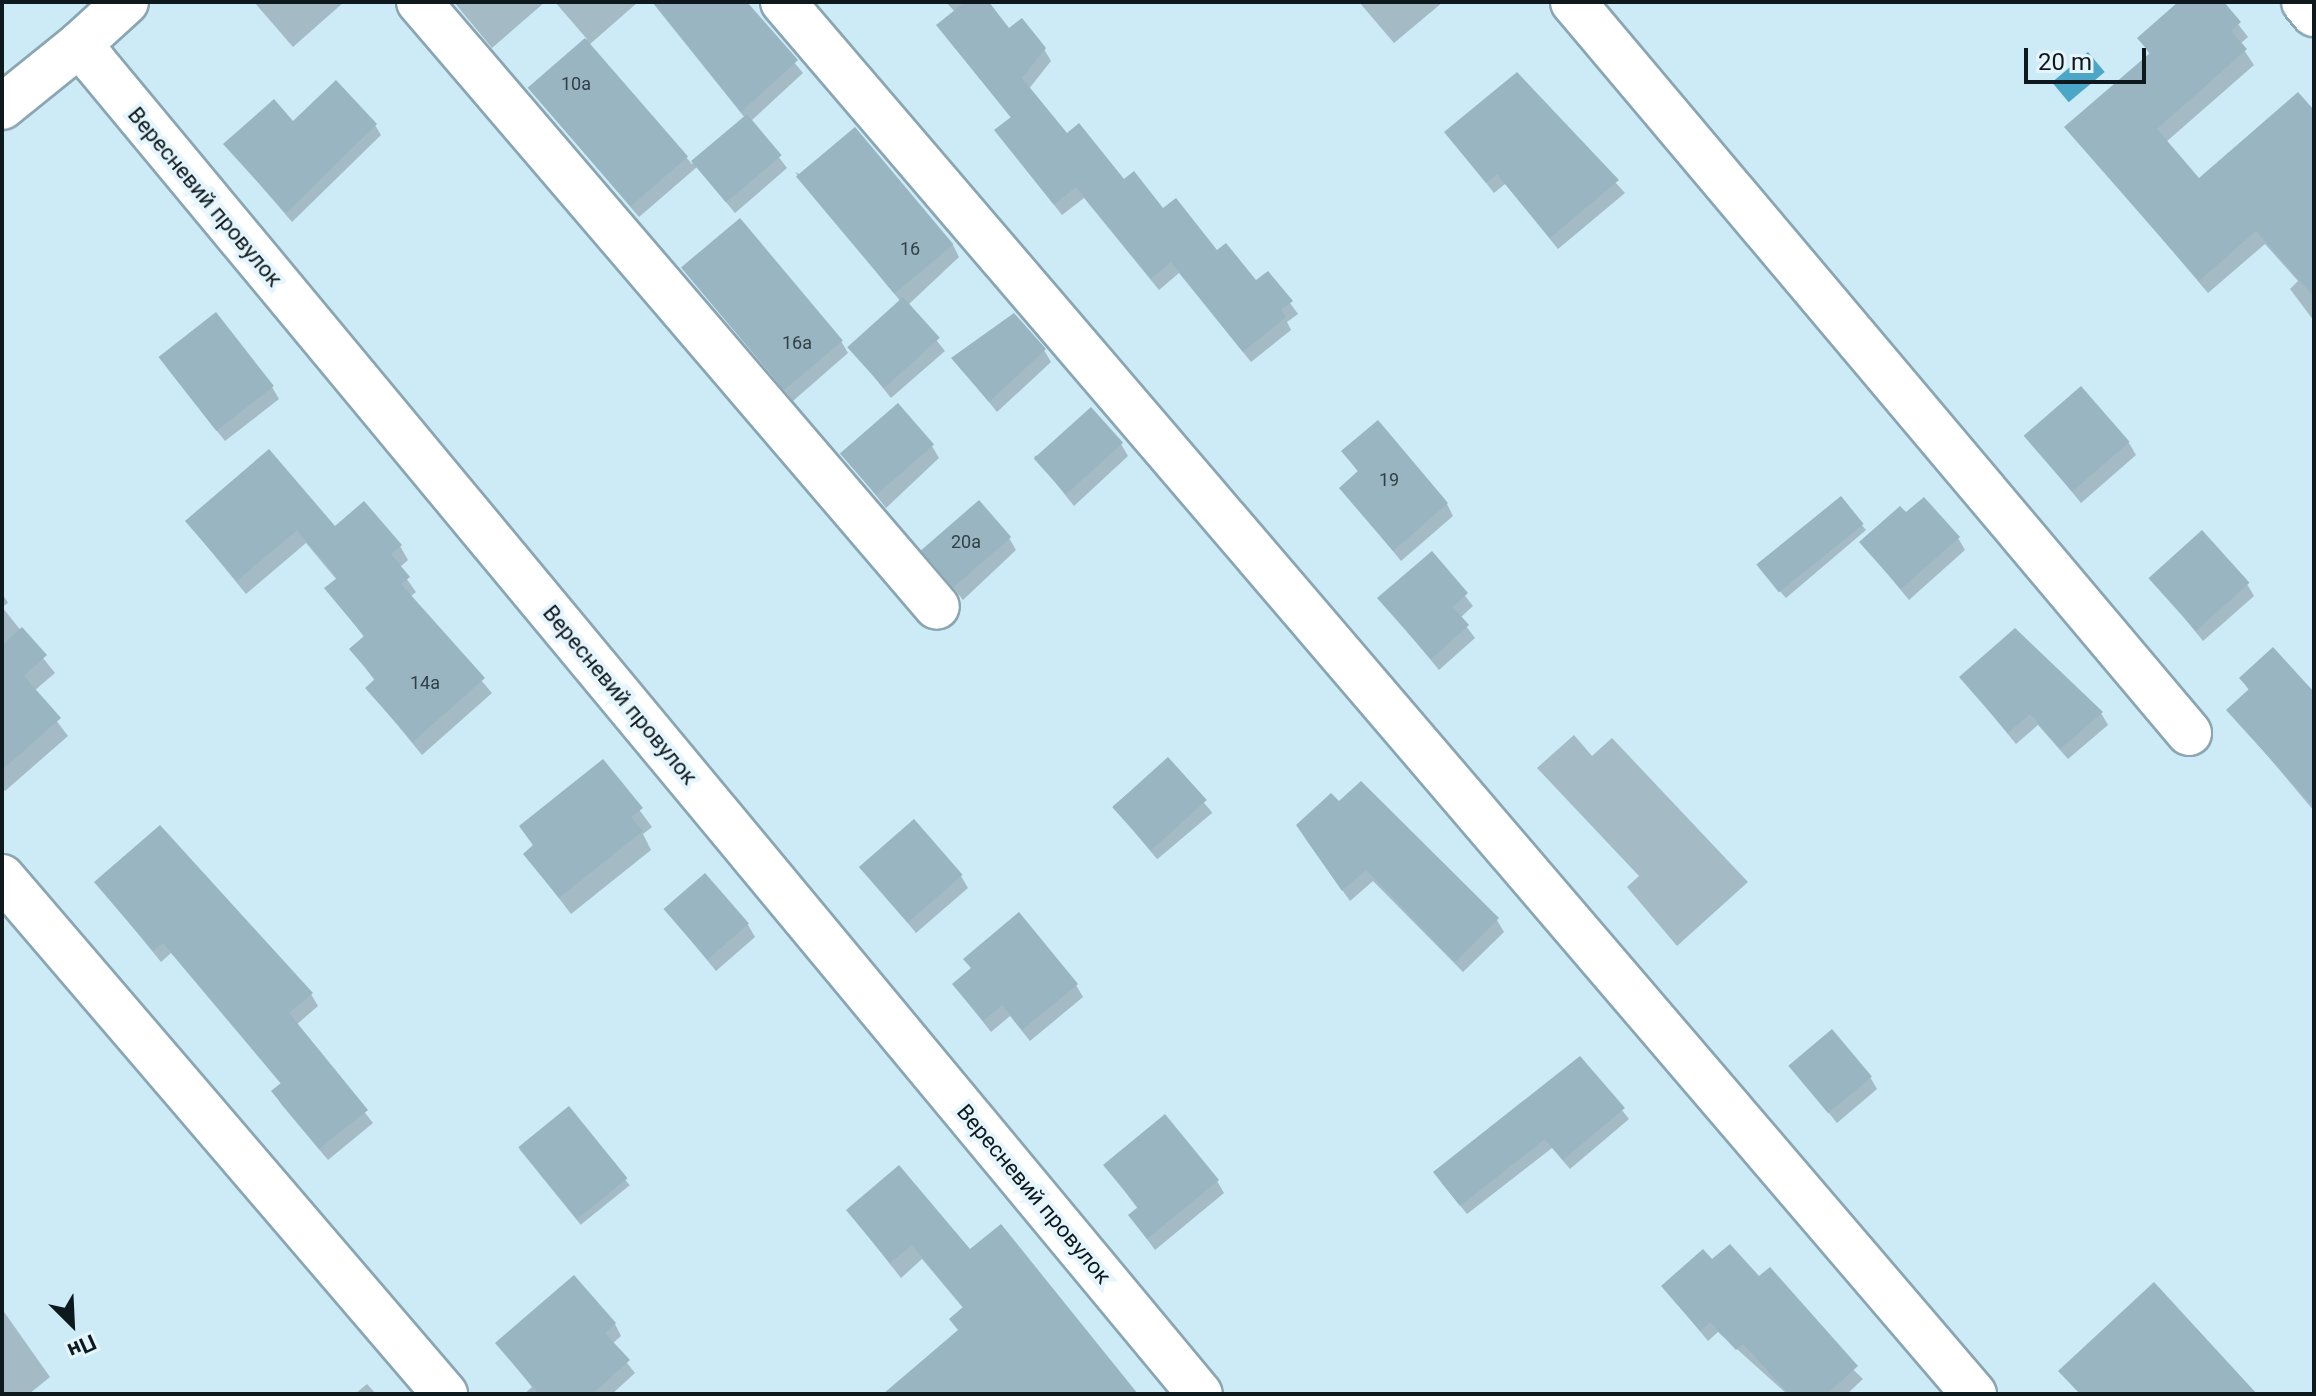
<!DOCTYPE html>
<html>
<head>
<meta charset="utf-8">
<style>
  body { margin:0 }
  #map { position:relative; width:2316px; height:1396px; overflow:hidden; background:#cdeaf7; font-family:Roboto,sans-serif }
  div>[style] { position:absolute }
  .water>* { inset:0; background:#4ba6c7; transform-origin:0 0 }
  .shadow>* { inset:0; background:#0003; transform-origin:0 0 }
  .building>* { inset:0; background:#99b5c1; transform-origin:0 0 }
  .roads { filter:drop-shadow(2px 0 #8aa6b2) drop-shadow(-2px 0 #8aa6b2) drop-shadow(0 2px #8aa6b2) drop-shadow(0 -2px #8aa6b2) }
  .minor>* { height:44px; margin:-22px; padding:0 22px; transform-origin:22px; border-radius:22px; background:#fff }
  span { translate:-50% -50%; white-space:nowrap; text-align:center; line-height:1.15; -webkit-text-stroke:8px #e4f5fd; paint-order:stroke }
  .number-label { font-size:18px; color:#314046 }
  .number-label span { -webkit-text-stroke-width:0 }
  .street-label { font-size:22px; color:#0e191d }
  .frame { position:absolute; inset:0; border:4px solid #0e191d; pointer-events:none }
  .north { position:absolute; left:32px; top:1284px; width:80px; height:80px; -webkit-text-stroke:6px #e4f5fd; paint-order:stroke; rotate:156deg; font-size:22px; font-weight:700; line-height:32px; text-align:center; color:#0e191d }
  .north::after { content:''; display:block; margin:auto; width:28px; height:36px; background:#0e191d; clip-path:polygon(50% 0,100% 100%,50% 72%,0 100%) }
  .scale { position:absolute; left:2024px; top:48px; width:122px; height:36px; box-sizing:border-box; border:4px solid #0e191d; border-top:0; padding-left:10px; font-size:24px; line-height:28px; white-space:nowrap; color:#0e191d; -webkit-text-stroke:6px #e4f5fd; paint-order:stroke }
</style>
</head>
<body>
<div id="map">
  <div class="water">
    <i style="left:2088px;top:52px;width:26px;height:47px;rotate:50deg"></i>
  </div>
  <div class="shadow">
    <i style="clip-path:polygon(254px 2px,344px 2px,293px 47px)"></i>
    <i style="clip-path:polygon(454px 2px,545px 2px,492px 48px)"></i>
    <i style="clip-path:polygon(555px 2px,638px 2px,589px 45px,692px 164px,745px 118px,652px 2px,744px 2px,803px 73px,751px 121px,787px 168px,735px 213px,697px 167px,639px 217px,532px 92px,587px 39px)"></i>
    <i style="clip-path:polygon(946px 2px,986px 2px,1009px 31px,1044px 49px,1051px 61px,1028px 90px,1066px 136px,1256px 283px,1268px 273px,1298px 314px,1287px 322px,1291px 330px,1251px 362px,1179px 273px,1159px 290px,1084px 198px,1062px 215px,996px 131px,1012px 119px,946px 37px,955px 12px)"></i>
    <i style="clip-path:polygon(1359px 2px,1443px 2px,1394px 43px)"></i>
    <i style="clip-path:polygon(2181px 2px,2221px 2px,2248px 37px,2240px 44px,2254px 65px,2166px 142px,2199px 180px,2314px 113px,2314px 321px,2290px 289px,2298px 281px,2265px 244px,2208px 293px,2067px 127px,2150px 55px,2140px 39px)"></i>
    <i style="clip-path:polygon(1516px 74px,1625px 193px,1558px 249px,1505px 184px,1494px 193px,1446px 132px)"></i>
    <i style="clip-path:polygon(293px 123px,375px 125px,381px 135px,292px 222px,225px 144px)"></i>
    <i style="clip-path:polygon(795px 172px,953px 245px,959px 257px,908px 305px,945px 351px,891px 398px,850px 347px,901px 302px)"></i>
    <i style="clip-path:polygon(688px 272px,841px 341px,848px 353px,793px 401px)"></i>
    <i style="clip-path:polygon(1044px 350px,1051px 362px,997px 412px,954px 359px)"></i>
    <i style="clip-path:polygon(168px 369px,272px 387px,279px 399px,225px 441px)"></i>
    <i style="clip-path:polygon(2026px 436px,2129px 443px,2136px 455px,2081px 503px)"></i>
    <i style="clip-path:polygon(1121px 444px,1128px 456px,1074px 506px,1034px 456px)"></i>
    <i style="clip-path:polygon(932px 446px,939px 458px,886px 508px,846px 457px)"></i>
    <i style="clip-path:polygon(1344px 452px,1447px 504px,1453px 516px,1401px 561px,1342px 488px,1359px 473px)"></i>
    <i style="clip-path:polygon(1840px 499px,1866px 530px,1786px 598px,1763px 572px)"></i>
    <i style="clip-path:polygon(1906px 515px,1958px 538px,1965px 550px,1909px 600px,1861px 542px)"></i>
    <i style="clip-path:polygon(187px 522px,335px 528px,400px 546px,408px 560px,399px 568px,416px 592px,410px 597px,492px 693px,422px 755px,367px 688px,375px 681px,352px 650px,365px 638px,327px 589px,337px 580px,306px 543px,246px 594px)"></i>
    <i style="clip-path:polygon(1009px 538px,1016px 550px,963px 600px,923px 549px)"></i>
    <i style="clip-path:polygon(1432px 554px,1473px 606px,1460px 618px,1475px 638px,1439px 670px,1380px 599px)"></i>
    <i style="clip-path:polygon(2151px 577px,2247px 584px,2254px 596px,2203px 641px)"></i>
    <i style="clip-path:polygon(2px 593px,8px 603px,2px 607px,55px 673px,34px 691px,68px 736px,5px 791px,2px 788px)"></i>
    <i style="clip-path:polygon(1961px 677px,2101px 713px,2108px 725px,2068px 759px,2038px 725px,2016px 744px)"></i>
    <i style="clip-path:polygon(2241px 678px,2314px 697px,2314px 811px,2229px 710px,2250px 692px)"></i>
    <i style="clip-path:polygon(1574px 735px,1592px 756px,1612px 738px,1748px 882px,1677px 946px,1627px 887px,1639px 876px,1537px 768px)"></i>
    <i style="left:1168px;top:760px;width:69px;height:72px;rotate:50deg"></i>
    <i style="clip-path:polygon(603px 761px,652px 827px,643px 834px,651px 850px,571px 914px,525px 854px,534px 847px,522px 827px)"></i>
    <i style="clip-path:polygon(1339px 804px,1443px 864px,1497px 920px,1504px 932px,1463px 972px,1373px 881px,1350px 901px,1305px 838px)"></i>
    <i style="clip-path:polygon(862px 867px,961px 876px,968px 888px,916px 933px)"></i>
    <i style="clip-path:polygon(96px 882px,311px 994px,318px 1006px,296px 1025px,373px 1123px,328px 1160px,281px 1104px,274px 1092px,282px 1085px,171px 953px,161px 962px)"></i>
    <i style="clip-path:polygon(666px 910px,748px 925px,755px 937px,716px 971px)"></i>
    <i style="clip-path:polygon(966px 959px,1076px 985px,1083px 997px,1030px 1041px,1010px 1016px,991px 1032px,954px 985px,972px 970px)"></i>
    <i style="clip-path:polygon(1580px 1058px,1629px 1119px,1570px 1169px,1552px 1148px,1467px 1214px,1441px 1182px)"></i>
    <i style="clip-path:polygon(1791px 1066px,1870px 1077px,1877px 1089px,1837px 1123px)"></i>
    <i style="left:568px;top:1109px;width:98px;height:63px;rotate:51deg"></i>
    <i style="clip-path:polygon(1105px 1165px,1217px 1181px,1224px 1193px,1155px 1250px,1130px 1216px,1138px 1209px)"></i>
    <i style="clip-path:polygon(848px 1211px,970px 1251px,1135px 1394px,888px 1394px,959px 1331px,952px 1319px,964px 1309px,922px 1259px,901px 1278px)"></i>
    <i style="clip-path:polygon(1711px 1262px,1759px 1279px,1863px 1379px,1847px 1394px,1787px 1394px,1718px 1332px,1708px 1341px,1663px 1286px)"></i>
    <i style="clip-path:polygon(2px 1309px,50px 1377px,29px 1394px,2px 1394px)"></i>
    <i style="clip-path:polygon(615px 1324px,621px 1336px,612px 1344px,635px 1373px,612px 1394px,524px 1394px,532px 1387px,497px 1344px)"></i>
    <i style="clip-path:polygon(367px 1384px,376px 1394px,355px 1394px)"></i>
  </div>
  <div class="building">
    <i style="clip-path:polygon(653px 2px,747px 2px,798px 60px,741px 112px)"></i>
    <i style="clip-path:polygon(965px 2px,989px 2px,1009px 28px,1022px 18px,1046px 48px,1022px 78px,1067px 133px,1079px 123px,1124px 179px,1134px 171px,1163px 208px,1176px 198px,1217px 250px,1226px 243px,1256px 280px,1268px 271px,1293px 301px,1281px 310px,1286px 317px,1243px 352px,1171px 262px,1151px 279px,1076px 187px,1054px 205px,994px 130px,1011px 117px,936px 25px)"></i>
    <i style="clip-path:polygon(2178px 2px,2224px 2px,2241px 22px,2231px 31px,2247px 49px,2157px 129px,2199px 178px,2298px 92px,2314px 110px,2314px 297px,2256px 231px,2199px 281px,2064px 127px,2150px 53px,2137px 38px)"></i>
    <i style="left:585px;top:38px;width:157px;height:76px;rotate:49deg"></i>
    <i style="clip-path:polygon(1517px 72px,1619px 180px,1550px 238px,1497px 174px,1486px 183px,1444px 132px)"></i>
    <i style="clip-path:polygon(336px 80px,377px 124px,286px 213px,223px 144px,274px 99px,293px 121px)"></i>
    <i style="left:747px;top:114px;width:54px;height:73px;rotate:50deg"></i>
    <i style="left:855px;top:127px;width:153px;height:77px;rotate:50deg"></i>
    <i style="left:740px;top:218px;width:160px;height:77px;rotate:50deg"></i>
    <i style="left:903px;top:297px;width:55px;height:75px;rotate:48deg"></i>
    <i style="left:216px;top:312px;width:94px;height:73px;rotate:52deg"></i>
    <i style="clip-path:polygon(1014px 313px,1046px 349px,989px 402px,951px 358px)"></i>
    <i style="left:2081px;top:386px;width:74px;height:76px;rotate:49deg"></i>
    <i style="left:898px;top:403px;width:55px;height:77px;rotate:49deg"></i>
    <i style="left:1091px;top:407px;width:48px;height:77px;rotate:48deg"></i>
    <i style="clip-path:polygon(1378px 420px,1448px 503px,1393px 551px,1339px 488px,1358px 471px,1341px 451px)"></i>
    <i style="clip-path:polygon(269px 449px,335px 526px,364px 501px,402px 545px,391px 554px,410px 577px,401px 584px,485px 678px,413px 742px,365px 688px,375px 679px,349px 649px,364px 636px,324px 588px,337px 578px,297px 530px,237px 581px,185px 521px)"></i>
    <i style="left:1841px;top:496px;width:36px;height:109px;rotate:51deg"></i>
    <i style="clip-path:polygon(1924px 497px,1960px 537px,1901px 589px,1859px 542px,1900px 506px,1906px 512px)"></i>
    <i style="left:979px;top:500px;width:49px;height:77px;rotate:49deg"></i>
    <i style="left:2202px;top:530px;width:71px;height:72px;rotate:48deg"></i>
    <i style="clip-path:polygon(1432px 551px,1468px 593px,1453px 607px,1469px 625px,1431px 659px,1377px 598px)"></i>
    <i style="clip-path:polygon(22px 627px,47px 655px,24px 676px,61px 718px,2px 770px,2px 645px)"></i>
    <i style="clip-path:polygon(2015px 628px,2103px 712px,2060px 749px,2030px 714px,2008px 733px,1959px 677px)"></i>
    <i style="clip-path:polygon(2273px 647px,2314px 692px,2314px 807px,2226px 710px,2249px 689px,2239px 678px)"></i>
    <i style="left:1168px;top:757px;width:58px;height:75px;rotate:48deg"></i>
    <i style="clip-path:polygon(603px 759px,643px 808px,631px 817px,643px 831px,559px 898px,523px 854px,533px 845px,519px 826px)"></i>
    <i style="clip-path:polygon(1361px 781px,1499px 918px,1455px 962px,1366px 870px,1342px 891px,1296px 825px,1331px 793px,1339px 801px)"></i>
    <i style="left:914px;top:819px;width:74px;height:73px;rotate:49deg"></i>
    <i style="clip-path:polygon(160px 825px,313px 993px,289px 1013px,368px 1110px,319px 1149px,271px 1091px,281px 1083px,163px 943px,153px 951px,94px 882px)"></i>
    <i style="left:705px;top:873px;width:67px;height:55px;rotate:49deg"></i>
    <i style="clip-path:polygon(1019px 912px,1078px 984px,1022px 1030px,1002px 1005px,983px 1021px,952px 984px,971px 968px,963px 959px)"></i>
    <i style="left:1832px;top:1029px;width:62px;height:57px;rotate:50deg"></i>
    <i style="clip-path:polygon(1580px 1056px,1625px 1108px,1563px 1160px,1545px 1139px,1460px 1206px,1433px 1172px)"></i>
    <i style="left:569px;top:1106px;width:93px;height:65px;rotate:51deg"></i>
    <i style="clip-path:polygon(1165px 1114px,1219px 1180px,1147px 1239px,1128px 1215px,1138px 1207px,1103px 1165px)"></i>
    <i style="clip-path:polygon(899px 1165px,970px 1249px,1001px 1224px,1138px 1394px,883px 1394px,958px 1330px,949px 1319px,963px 1307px,912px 1245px,890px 1263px,846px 1210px)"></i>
    <i style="clip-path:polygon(1730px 1244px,1759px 1276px,1770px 1267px,1858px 1366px,1827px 1394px,1789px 1394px,1743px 1344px,1736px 1350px,1710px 1322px,1700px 1331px,1661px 1286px,1703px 1249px,1712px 1259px)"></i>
    <i style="clip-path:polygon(574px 1275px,616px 1323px,605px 1333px,630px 1360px,592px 1394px,539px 1394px,495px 1343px)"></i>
    <i style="clip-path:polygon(2154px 1282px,2257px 1394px,2080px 1394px,2058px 1371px)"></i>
  </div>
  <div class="roads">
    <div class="minor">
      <i style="left:126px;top:2px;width:62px;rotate:137.6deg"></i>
      <i style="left:80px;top:44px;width:23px;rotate:52deg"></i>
      <i style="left:94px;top:62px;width:1731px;rotate:50.3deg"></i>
      <i style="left:419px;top:2px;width:796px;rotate:49.43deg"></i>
      <i style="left:783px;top:2px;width:1832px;rotate:49.45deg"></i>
      <i style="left:1573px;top:2px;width:956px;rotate:49.88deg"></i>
      <i style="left:2304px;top:2px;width:16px;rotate:50deg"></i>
      <i style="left:2px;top:107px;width:100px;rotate:-38.9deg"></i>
      <i style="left:2px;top:877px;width:681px;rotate:49.41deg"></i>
    </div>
  </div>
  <div class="number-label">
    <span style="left:576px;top:84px">10а</span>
    <span style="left:910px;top:249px">16</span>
    <span style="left:797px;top:343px">16а</span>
    <span style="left:1389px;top:480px">19</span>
    <span style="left:966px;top:542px">20а</span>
    <span style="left:425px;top:683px">14а</span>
  </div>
  <div class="street-label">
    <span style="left:205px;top:197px;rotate:50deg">Вересневий провулок</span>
    <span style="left:620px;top:695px;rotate:50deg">Вересневий провулок</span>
    <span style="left:1034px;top:1194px;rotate:50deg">Вересневий провулок</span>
  </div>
  <div class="frame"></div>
  <div class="north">Пн</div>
  <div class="scale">20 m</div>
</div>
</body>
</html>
